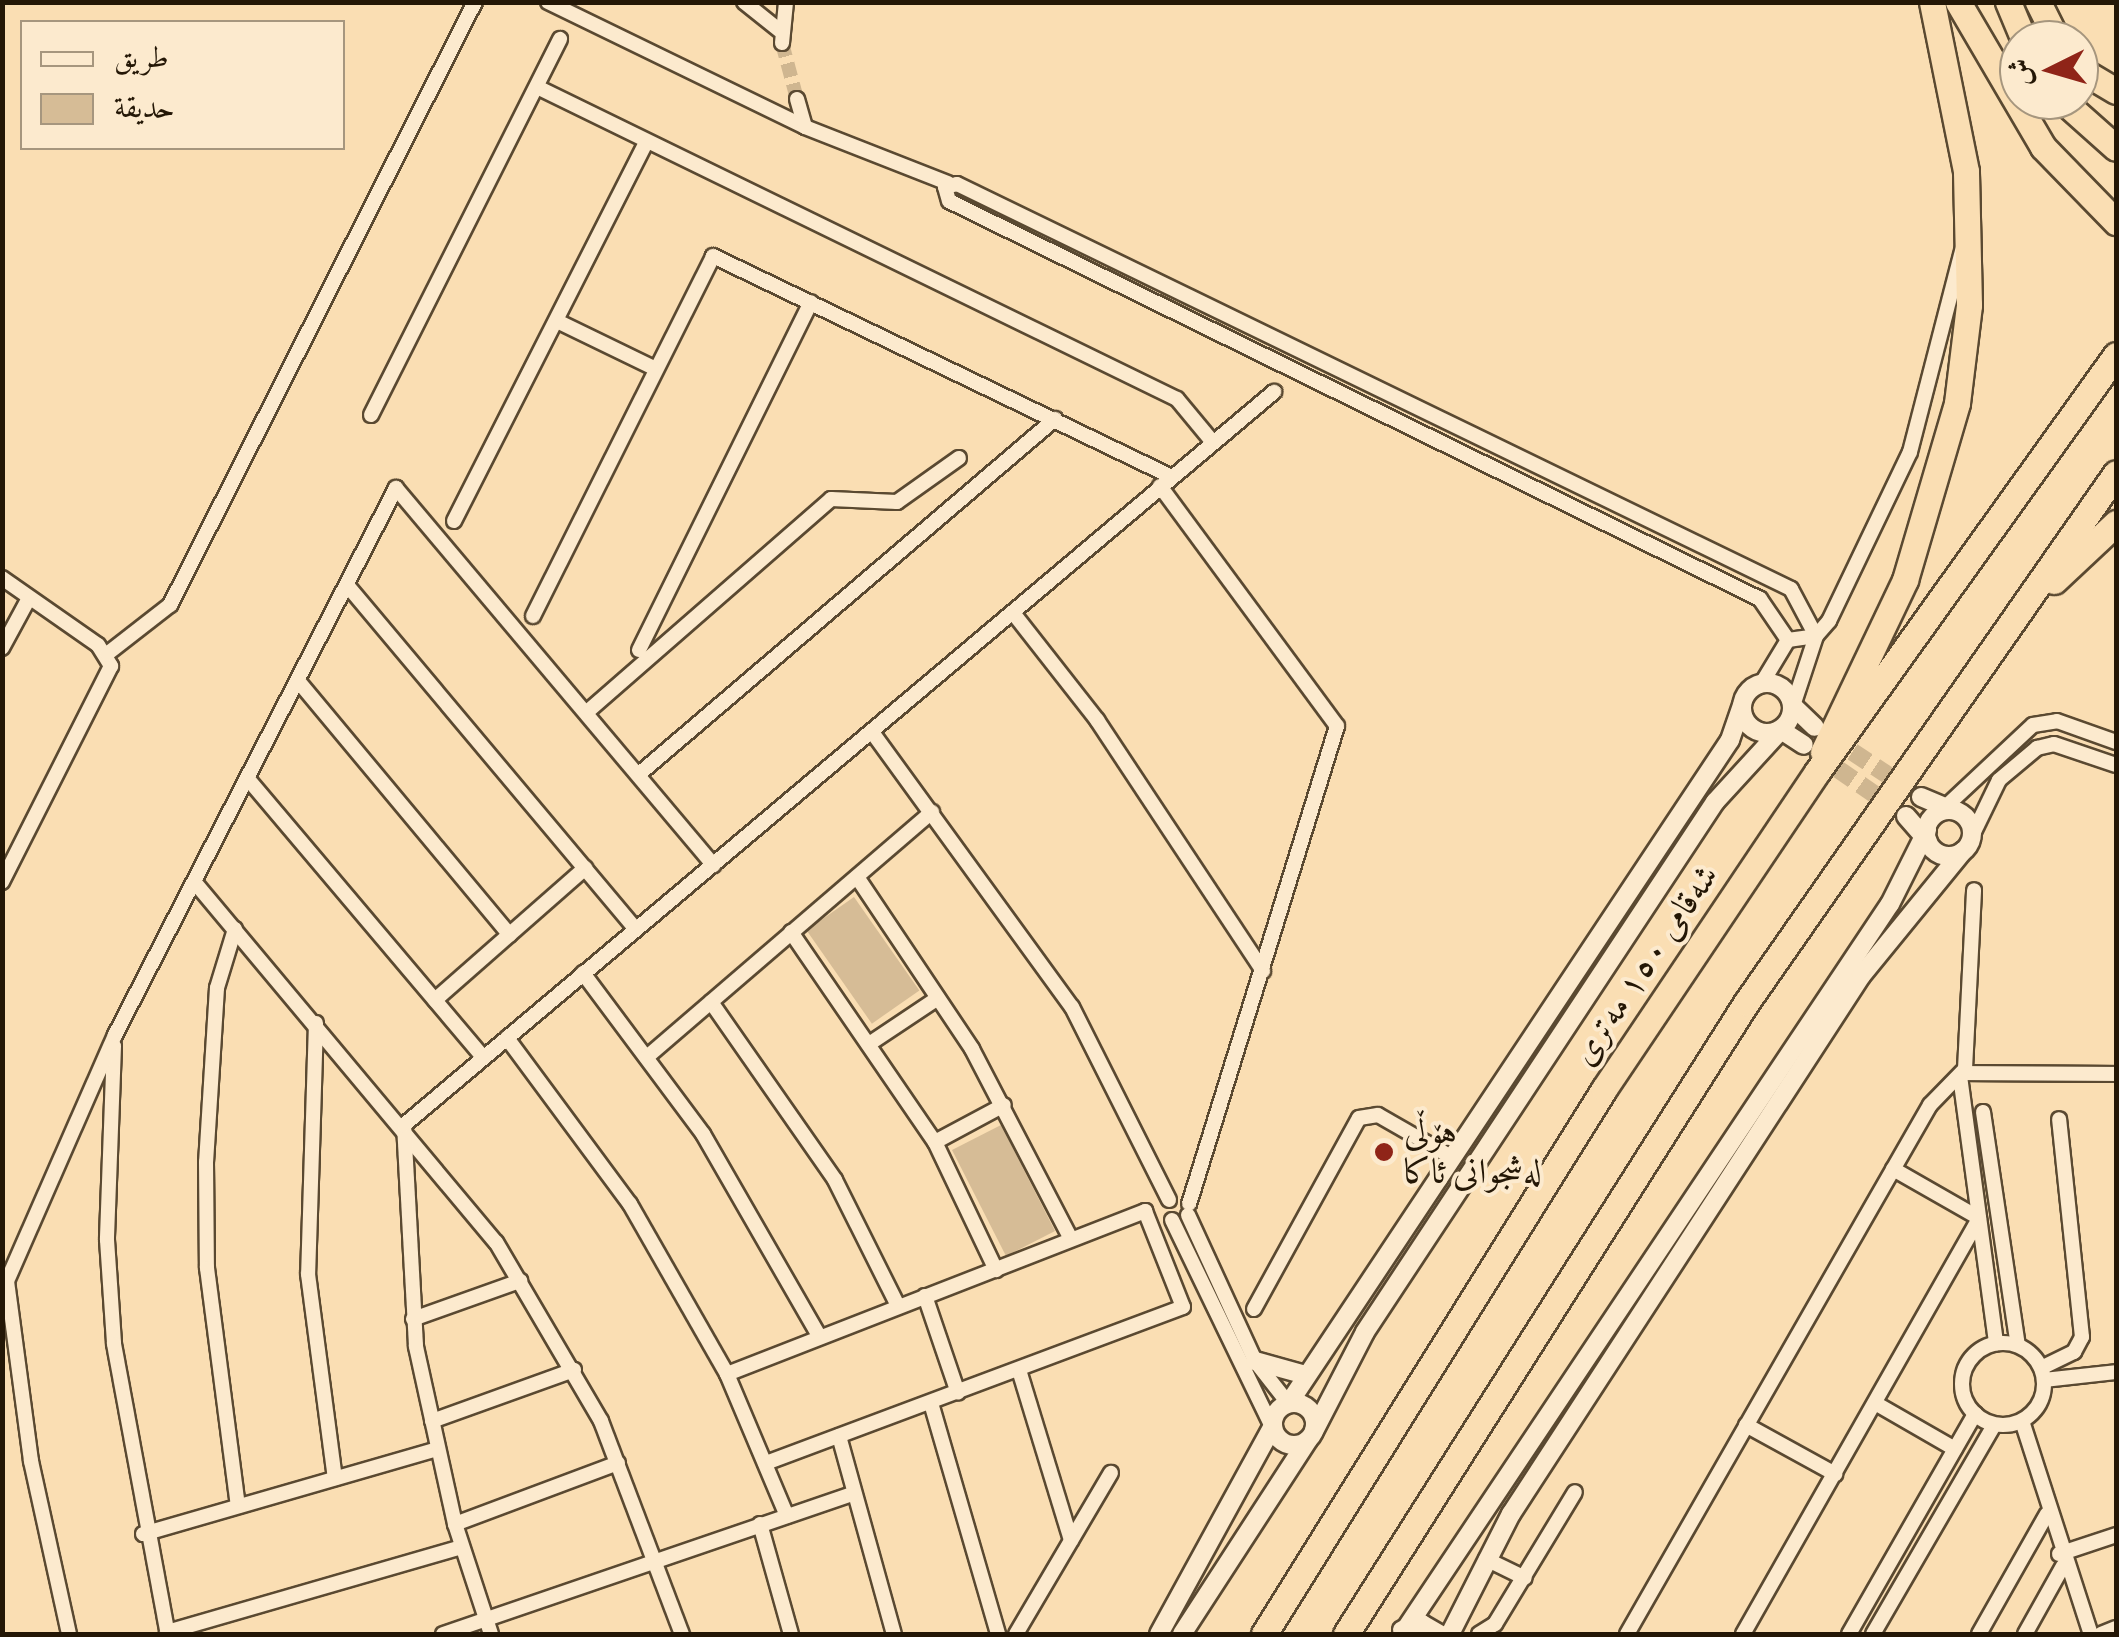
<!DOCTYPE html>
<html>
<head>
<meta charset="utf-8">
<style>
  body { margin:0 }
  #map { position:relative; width:2119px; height:1637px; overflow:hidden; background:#fadeb3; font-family:"IM FELL Double Pica",Amiri,serif }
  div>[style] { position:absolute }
  .green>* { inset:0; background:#d6bc96; transform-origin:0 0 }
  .minor-tunnel>* { height:14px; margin-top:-7px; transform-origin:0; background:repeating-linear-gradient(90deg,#cfb690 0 14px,transparent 0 21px) }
  .tertiary-tunnel>* { height:18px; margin-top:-9px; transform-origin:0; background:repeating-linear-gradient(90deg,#cfb690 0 18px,transparent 0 27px) }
  .roads { filter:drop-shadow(2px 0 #5a4931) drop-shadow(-2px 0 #5a4931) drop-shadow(0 2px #5a4931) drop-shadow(0 -2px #5a4931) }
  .minor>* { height:14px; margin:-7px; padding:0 7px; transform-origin:7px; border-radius:7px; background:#fceace }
  .minor>.ring { margin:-7px; padding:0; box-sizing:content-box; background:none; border:14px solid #fceace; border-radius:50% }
  .tertiary>* { height:18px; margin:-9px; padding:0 9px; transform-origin:9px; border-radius:9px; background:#fceace }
  .tertiary>.ring { margin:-9px; padding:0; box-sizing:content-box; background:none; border:18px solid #fceace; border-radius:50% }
  .motorway>* { height:25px; margin:-12.5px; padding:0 12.5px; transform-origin:12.5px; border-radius:12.5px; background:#fadeb3 }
  .dots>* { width:28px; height:28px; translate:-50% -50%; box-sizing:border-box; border:5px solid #fceace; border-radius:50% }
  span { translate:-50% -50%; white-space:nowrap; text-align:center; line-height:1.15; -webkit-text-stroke:8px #fceace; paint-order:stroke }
  .street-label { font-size:35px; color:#241706 }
  .poi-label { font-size:35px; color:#241706 }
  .left { translate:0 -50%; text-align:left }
  .frame { position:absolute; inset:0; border:5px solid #241706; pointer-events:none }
  .legend { position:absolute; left:20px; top:20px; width:325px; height:130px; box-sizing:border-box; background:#fceace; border:2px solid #a6967e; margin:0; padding:12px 18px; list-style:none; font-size:30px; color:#241706 }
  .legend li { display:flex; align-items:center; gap:20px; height:50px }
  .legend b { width:50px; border:2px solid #a6967e }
  .north { position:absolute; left:1999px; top:20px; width:100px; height:100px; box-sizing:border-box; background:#fceace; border:2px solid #a6967e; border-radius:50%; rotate:265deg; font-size:28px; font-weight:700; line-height:40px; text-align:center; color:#241706 }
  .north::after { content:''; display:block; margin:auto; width:35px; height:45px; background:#8f2418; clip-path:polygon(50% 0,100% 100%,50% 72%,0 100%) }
</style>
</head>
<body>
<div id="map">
  <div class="green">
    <i style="left:854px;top:897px;width:114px;height:58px;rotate:55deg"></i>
    <i style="left:1001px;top:1125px;width:119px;height:55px;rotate:63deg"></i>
  </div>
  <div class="minor-tunnel">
    <i style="left:782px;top:43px;width:58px;rotate:75deg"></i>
  </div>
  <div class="tertiary-tunnel">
    <i style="left:1830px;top:737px;width:109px;rotate:33.4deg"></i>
    <i style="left:1816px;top:754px;width:109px;rotate:34.6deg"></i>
  </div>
  <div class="roads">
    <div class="minor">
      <i style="left:548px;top:2px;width:286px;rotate:25.9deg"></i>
      <i style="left:805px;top:127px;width:154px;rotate:21.4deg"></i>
      <i style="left:744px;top:2px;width:45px;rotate:38.7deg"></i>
      <i style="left:782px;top:43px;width:41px;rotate:-84.4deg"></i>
      <i style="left:537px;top:87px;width:712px;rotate:25.99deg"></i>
      <i style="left:1177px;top:399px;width:53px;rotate:50.3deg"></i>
      <i style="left:797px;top:99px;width:29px;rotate:74deg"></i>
      <i style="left:557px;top:321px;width:110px;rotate:25.9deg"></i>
      <i style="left:371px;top:415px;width:421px;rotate:-63.3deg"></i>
      <i style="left:1160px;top:486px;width:298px;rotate:53.6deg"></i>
      <i style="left:1337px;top:726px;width:500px;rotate:107.2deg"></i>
      <i style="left:454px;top:521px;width:423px;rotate:-63.1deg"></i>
      <i style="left:2px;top:578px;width:117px;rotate:34.9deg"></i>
      <i style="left:98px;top:645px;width:25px;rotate:58deg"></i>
      <i style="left:111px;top:666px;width:242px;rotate:116.8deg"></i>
      <i style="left:347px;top:585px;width:449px;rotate:50deg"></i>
      <i style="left:1014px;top:614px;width:135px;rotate:51.9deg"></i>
      <i style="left:1097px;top:720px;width:301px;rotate:56.5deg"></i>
      <i style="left:533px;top:616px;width:402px;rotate:-63.4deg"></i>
      <i style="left:713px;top:256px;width:507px;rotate:25.71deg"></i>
      <i style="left:1788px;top:640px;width:28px;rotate:-8deg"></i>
      <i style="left:1816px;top:636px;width:20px;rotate:-49deg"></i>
      <i style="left:1829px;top:621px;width:187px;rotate:-64.4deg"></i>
      <i style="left:1910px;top:452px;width:208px;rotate:-75.5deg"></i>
      <i style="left:2px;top:648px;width:55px;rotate:-61.6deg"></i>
      <i style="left:639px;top:650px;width:388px;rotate:-63.7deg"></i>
      <i style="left:107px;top:654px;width:80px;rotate:-37.9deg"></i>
      <i style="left:170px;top:605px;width:676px;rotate:-63.17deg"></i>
      <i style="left:299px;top:682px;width:329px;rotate:50.2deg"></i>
      <i style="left:1762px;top:683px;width:50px;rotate:-58.8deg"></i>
      <i style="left:1788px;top:640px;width:50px;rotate:-124.3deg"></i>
      <i style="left:1760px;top:599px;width:903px;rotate:-153.86deg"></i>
      <i style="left:949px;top:201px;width:15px;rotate:-106deg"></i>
      <i style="left:945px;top:187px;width:12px;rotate:-14deg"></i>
      <i style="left:957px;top:184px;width:927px;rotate:25.9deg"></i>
      <i style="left:1791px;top:589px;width:53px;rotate:62deg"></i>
      <i style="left:1816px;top:636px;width:74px;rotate:108.2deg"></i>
      <i style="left:587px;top:712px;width:324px;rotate:-41.1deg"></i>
      <i style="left:831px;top:499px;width:66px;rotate:2.6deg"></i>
      <i style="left:897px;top:502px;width:76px;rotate:-35.4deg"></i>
      <i style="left:872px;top:732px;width:340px;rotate:54deg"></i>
      <i style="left:1072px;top:1007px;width:216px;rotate:63.3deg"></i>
      <i style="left:639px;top:774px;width:547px;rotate:-40.48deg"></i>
      <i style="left:248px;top:779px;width:364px;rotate:49.8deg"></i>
      <i style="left:1941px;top:811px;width:126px;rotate:-43.1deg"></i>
      <i style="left:2033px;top:725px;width:24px;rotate:-9deg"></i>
      <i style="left:2057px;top:721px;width:63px;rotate:19.6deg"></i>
      <i style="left:1971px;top:838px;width:64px;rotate:-64.2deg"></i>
      <i style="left:1999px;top:780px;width:50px;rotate:-40.1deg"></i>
      <i style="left:2037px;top:748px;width:17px;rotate:-13deg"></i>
      <i style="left:2054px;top:744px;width:65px;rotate:18.7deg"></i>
      <i style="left:857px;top:877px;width:207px;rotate:56.2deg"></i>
      <i style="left:972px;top:1049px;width:214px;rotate:62.5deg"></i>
      <i style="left:197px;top:885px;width:466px;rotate:50.1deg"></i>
      <i style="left:496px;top:1242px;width:208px;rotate:59.6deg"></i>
      <i style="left:601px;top:1421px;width:228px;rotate:69.2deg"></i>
      <i style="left:235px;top:929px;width:62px;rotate:107deg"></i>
      <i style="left:217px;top:988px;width:174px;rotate:93.6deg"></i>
      <i style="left:206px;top:1162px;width:106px;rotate:89.5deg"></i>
      <i style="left:207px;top:1268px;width:240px;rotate:82.6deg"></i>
      <i style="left:791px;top:932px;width:255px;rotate:55.6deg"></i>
      <i style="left:935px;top:1142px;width:142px;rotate:64.5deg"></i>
      <i style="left:583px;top:973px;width:201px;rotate:53.3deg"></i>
      <i style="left:703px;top:1134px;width:233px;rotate:60.1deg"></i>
      <i style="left:435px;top:1000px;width:200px;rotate:-41.3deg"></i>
      <i style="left:711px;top:1002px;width:217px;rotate:55.1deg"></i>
      <i style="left:835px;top:1180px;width:141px;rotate:63.4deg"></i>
      <i style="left:316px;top:1023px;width:251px;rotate:91.8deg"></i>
      <i style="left:308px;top:1274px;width:206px;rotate:82.5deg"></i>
      <i style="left:507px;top:1038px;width:207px;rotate:53.5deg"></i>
      <i style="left:630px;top:1204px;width:196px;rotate:60.3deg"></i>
      <i style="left:727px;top:1374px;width:154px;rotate:67.1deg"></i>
      <i style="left:872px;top:1042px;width:79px;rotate:-33.7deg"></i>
      <i style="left:114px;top:1046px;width:194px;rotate:92.1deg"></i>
      <i style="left:107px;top:1240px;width:104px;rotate:86.1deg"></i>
      <i style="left:114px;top:1344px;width:295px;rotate:79.5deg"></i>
      <i style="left:647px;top:1057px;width:376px;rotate:-40.7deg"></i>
      <i style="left:1962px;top:1073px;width:154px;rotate:0.4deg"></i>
      <i style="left:1960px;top:1076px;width:270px;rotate:82.3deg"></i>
      <i style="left:1983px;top:1112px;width:236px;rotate:81.5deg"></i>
      <i style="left:935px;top:1142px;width:78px;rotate:-28.2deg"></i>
      <i style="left:1188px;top:1215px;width:161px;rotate:65.3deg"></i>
      <i style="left:1255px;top:1361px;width:53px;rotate:51.8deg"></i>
      <i style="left:1172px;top:1220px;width:230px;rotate:64.2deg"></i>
      <i style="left:925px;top:1296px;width:102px;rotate:71.2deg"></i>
      <i style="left:1254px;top:1309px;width:218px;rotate:-61.2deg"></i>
      <i style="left:1359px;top:1118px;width:19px;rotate:-9deg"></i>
      <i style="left:1378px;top:1115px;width:86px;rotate:29.8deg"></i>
      <i style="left:413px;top:1319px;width:114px;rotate:-19.6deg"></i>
      <i class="ring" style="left:1962px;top:1343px;width:68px;height:68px"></i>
      <i style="left:2041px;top:1368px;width:37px;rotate:-26deg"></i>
      <i style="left:2074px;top:1352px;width:17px;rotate:-62deg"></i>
      <i style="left:2082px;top:1337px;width:219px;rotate:-96deg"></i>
      <i style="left:1019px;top:1370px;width:178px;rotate:73deg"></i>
      <i style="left:727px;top:1374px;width:449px;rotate:-21.3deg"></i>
      <i style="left:1145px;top:1211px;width:103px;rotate:68.4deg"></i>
      <i style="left:1183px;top:1307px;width:446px;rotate:159.5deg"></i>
      <i style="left:2044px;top:1380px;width:72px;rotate:-6.3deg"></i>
      <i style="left:931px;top:1403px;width:241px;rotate:73.8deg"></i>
      <i style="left:1875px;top:1403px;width:92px;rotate:29.9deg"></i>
      <i style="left:432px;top:1421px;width:151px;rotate:-19.8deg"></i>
      <i style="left:2022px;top:1421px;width:224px;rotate:72.1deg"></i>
      <i style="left:1746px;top:1425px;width:102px;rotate:28.8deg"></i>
      <i style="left:839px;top:1436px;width:205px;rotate:74.5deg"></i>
      <i style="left:455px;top:1524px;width:174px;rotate:-20.5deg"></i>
      <i style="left:760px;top:1524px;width:114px;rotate:74.3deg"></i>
      <i style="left:143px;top:1534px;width:306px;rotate:-16.1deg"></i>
      <i style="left:2059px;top:1554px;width:60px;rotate:-18.4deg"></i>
      <i style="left:1486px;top:1559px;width:43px;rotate:26deg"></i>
      <i style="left:167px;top:1632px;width:306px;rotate:-16.1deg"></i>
      <i style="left:69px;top:1634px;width:177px;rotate:-102.4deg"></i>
      <i style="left:31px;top:1461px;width:182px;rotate:-97.6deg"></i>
      <i style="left:7px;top:1281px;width:269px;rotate:-66.3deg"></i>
      <i style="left:115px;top:1035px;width:615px;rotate:-62.81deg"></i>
      <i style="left:396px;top:488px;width:493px;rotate:49.9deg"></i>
      <i style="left:443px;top:1634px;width:432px;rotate:-18.9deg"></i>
      <i style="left:491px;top:1634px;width:116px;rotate:-108.1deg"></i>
      <i style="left:455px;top:1524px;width:182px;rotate:-102.4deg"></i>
      <i style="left:416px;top:1346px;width:221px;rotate:-93.1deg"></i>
      <i style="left:404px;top:1125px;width:1138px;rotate:-40.12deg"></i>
      <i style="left:1016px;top:1634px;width:187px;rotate:-59.5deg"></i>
      <i style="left:1479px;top:1634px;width:19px;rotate:-32deg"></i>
      <i style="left:1495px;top:1624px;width:154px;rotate:-58.8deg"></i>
      <i style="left:1627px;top:1634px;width:610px;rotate:-60.2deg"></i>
      <i style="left:1930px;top:1105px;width:50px;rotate:-45.8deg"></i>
      <i style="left:1965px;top:1069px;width:179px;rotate:-87.1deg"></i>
      <i style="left:1743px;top:1634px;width:478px;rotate:-60.4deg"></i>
      <i style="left:1979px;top:1218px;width:99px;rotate:-150.3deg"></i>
      <i style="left:1849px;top:1634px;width:254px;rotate:-60.2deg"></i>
      <i style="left:1873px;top:1634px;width:241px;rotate:-59.9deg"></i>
      <i style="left:1979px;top:1634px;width:138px;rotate:-60.5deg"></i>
      <i style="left:2025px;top:1634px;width:78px;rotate:-60.8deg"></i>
      <i style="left:2101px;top:1634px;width:16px;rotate:-22deg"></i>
    </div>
    <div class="tertiary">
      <i class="ring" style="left:1742px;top:683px;width:32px;height:32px"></i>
      <i style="left:1793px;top:706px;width:30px;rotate:44deg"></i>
      <i style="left:1921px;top:797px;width:33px;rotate:23deg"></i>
      <i class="ring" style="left:1926px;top:810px;width:28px;height:28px"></i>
      <i style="left:1906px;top:816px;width:33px;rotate:49deg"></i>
      <i style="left:1255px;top:1361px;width:53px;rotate:15.4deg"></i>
      <i class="ring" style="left:1273px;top:1403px;width:24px;height:24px"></i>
      <i style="left:1289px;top:1403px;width:796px;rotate:-56.37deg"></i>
      <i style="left:1730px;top:740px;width:36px;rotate:-71deg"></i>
      <i style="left:1314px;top:1431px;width:111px;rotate:-62.7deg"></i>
      <i style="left:1365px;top:1332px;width:635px;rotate:-56.56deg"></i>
      <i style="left:1715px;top:802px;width:98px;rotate:-47.5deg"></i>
      <i style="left:1781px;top:730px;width:27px;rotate:33deg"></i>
      <i style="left:1407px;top:1627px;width:869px;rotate:-56.26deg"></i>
      <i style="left:1890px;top:904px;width:83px;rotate:-63.4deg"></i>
      <i style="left:1402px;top:1630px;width:21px;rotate:-17deg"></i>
      <i style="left:1422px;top:1624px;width:20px;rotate:30deg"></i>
      <i style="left:1159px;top:1634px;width:235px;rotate:-61.3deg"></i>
      <i style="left:1182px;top:1634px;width:231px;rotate:-57deg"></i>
      <i style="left:1450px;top:1634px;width:135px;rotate:-63.1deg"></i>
      <i style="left:1511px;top:1514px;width:642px;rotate:-56.95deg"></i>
      <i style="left:1861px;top:976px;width:161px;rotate:-50.8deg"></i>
    </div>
    <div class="motorway">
      <i style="left:1958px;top:2px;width:168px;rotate:59.6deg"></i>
      <i style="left:2043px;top:147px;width:105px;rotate:45.8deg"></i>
      <i style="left:2008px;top:2px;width:41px;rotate:67.2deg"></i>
      <i style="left:2038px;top:2px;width:42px;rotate:63.4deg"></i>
      <i style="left:2079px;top:69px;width:43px;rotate:30.7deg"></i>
      <i style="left:2062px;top:100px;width:72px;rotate:41.6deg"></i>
      <i style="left:2054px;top:581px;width:85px;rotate:-43.1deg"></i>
      <i style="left:1823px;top:752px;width:191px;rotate:-64.5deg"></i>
      <i style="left:1905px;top:580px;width:184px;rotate:-73.6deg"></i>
      <i style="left:1957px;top:403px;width:99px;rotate:-83deg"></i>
      <i style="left:1969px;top:305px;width:134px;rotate:-91.3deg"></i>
      <i style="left:1966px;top:171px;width:172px;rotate:-101.4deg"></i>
      <i style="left:1264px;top:1634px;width:642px;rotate:-58.04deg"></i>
      <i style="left:1604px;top:1089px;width:382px;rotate:-56.1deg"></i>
      <i style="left:1817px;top:772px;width:513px;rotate:-54.36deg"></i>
      <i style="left:1346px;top:1634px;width:747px;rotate:-57.63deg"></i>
      <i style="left:1746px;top:1003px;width:646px;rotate:-55.08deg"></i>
    </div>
  </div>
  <div class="dots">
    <i style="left:1384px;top:1152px;background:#8f2418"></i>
  </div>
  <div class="street-label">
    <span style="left:1645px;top:965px;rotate:-56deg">شەقامی ١٥٠ مەتری</span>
  </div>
  <div class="poi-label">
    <span class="left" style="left:1404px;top:1152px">هۆڵی<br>لەشجوانی ئاکا</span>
  </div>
  <div class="frame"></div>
  <ul class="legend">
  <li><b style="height:12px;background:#fceace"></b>طريق</li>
  <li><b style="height:28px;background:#d6bc96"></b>حديقة</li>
  </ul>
  <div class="north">ش</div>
</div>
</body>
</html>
